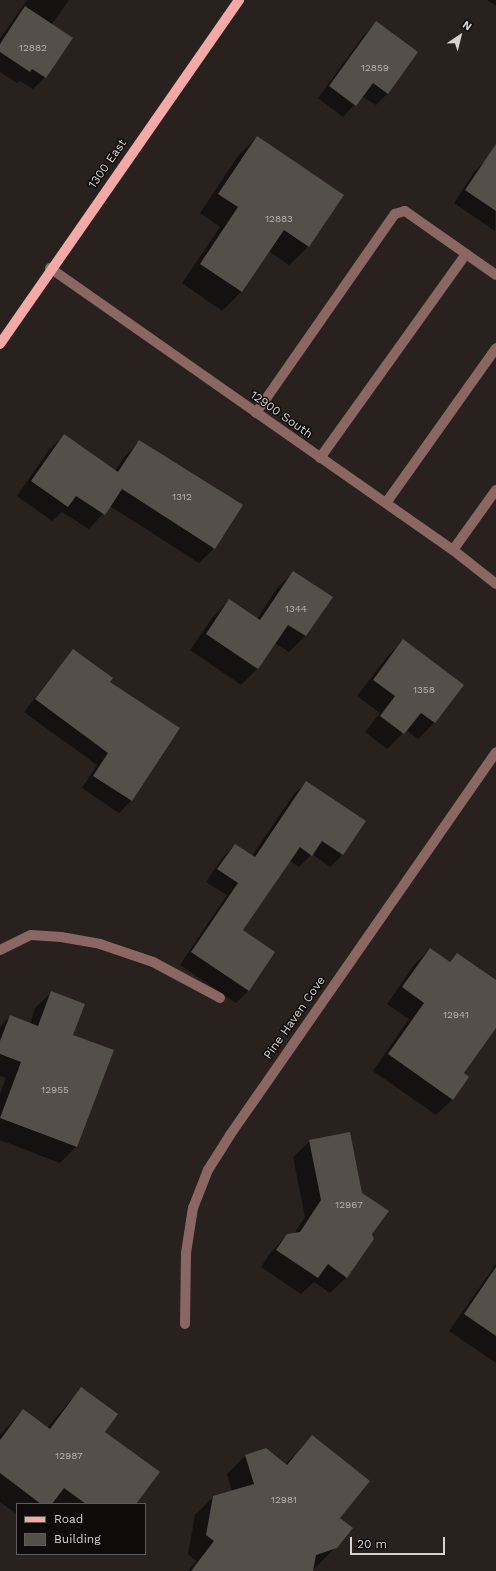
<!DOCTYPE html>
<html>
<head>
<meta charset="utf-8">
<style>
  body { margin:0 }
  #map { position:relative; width:496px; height:1571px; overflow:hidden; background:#28211e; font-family:"Work Sans",sans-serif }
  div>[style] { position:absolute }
  .shadow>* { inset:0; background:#0007 }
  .building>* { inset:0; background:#554f49 }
  .minor>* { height:10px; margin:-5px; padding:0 5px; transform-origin:5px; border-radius:5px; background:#8a6664 }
  .major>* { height:10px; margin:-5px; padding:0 5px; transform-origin:5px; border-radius:5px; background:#f3a9a5 }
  span { translate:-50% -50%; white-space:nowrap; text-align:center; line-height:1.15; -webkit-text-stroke:3px #0e0b0a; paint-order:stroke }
  .number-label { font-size:10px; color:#b7b2af }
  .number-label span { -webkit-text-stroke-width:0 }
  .street-label { font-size:12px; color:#d8d3d1 }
  .legend { position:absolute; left:16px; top:1503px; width:130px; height:52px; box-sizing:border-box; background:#0e0b0a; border:1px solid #5f5b5a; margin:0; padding:5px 7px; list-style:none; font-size:12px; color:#d8d3d1 }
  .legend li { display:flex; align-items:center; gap:8px; height:20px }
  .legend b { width:20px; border:1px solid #5f5b5a }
  .north { position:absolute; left:440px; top:16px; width:40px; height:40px; -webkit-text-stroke:3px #0e0b0a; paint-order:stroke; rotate:35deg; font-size:11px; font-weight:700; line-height:16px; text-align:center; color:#d8d3d1 }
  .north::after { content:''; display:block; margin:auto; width:14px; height:18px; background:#d8d3d1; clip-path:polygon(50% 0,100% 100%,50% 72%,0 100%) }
  .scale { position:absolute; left:350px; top:1537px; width:95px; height:18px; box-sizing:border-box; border:2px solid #d8d3d1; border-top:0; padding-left:5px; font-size:12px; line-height:14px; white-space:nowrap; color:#d8d3d1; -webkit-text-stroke:3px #0e0b0a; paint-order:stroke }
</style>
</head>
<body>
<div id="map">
  <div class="shadow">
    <i style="clip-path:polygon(27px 0,69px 0,51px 25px,71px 38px,45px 77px,33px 89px,20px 81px,17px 83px,0 72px,0 39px)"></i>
    <i style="clip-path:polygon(487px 0,496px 0,496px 6px)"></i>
    <i style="clip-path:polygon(376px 23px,388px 93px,376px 105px,362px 96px,343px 117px,318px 98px,364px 35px)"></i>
    <i style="clip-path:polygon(257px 137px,343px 195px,308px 247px,289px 265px,268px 251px,241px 292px,222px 311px,182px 283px,220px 227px,200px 213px,238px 156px)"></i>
    <i style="clip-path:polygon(486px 160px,496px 166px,495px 231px,454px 203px,474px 172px)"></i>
    <i style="clip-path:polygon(64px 435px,115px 471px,125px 456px,140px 441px,214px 548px,199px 563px,110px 506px,89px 529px,62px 512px,52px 521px,17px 496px,49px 450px)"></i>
    <i style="clip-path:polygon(294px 572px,331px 597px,305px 636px,289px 652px,275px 643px,258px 668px,241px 685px,190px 650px,213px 617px,229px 600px,257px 619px,277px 588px)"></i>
    <i style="clip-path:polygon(403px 641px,463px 685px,434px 723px,418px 739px,406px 730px,387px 749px,365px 732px,380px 713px,357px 696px,387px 657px)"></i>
    <i style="clip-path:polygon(73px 650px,108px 682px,178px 728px,131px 801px,119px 813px,82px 788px,97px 765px,24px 712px)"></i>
    <i style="clip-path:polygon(306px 782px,365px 821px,342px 855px,330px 867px,312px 854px,299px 867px,289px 860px,241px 930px,274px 953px,248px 991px,236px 1003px,180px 965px,227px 895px,206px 882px,223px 857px,235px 845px,252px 856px,294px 794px)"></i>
    <i style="clip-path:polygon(430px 949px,449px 962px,457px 954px,496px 982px,496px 1026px,463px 1074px,453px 1099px,436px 1115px,373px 1071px,409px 1019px,387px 1004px,414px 965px)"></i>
    <i style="clip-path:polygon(52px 992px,72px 1035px,112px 1051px,76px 1147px,60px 1163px,0 1140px,0 1094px,6px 1078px,0 1076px,0 1027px,10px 1016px,30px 1024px,35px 1008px)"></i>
    <i style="clip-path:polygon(310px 1141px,361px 1193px,371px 1234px,347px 1277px,330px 1293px,314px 1282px,301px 1294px,261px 1267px,271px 1252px,287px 1235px,294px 1234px,305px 1217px,293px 1157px)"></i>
    <i style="clip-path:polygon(496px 1264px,496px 1363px,449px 1331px)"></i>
    <i style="clip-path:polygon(81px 1388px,104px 1432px,135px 1504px,17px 1504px,17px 1514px,0 1502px,0 1435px,23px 1410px,47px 1428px)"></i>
    <i style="clip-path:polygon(312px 1436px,339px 1518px,336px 1547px,312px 1571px,188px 1571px,196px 1561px,188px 1554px,195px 1515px,214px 1496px,232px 1491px,227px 1474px,245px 1456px,285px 1465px)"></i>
  </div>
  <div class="building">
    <i style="clip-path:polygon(25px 6px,73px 38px,46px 78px,32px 69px,30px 72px,0 52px,0 44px)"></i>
    <i style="clip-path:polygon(376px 21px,418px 52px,388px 94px,373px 83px,356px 106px,329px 86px)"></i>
    <i style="clip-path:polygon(257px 136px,344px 195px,309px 247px,284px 230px,242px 292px,200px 264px,238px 207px,218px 194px)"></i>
    <i style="clip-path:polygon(496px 144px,496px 211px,465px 190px)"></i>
    <i style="clip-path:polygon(64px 434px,118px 472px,139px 440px,243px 505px,215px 549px,122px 489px,105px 515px,76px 496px,68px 507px,31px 481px)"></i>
    <i style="clip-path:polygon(293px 571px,333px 597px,306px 636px,288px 625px,258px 669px,206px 634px,229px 599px,260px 620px)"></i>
    <i style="clip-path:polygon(403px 639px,464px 685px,435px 723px,421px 713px,404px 734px,380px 716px,395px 696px,373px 680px)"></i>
    <i style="clip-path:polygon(73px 649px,113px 678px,110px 682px,180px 728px,132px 801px,93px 776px,108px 753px,35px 699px)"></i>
    <i style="clip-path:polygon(306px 781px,366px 821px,343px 855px,322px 841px,312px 856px,300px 847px,243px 930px,275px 952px,249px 991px,191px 952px,238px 883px,217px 869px,235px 844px,255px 857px)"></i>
    <i style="clip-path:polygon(430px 948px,450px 962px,457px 953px,496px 980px,496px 1028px,464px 1073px,469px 1077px,453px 1100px,388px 1054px,424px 1003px,402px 987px)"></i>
    <i style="clip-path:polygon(51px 991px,85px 1004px,73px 1035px,114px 1050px,77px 1147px,0 1118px,21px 1062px,0 1054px,0 1041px,10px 1015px,38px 1026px)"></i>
    <i style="clip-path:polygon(350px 1132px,362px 1193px,389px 1211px,372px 1234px,374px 1239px,347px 1278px,328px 1264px,318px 1278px,276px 1250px,287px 1234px,300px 1232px,321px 1200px,309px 1140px)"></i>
    <i style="clip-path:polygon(496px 1267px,496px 1336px,464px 1314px)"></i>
    <i style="clip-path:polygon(81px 1387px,118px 1414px,105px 1432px,160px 1472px,136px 1504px,86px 1504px,64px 1488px,52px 1504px,41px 1504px,0 1473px,0 1440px,23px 1409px,50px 1429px)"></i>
    <i style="clip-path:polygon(312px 1435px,370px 1481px,340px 1518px,353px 1528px,337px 1548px,316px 1555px,313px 1571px,191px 1571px,214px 1541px,206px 1535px,213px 1496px,254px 1484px,245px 1455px,266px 1448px,287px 1465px)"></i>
  </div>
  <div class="minor">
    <i style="left:50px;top:268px;width:492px;rotate:35deg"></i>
    <i style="left:453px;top:550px;width:55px;rotate:38.3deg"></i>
    <i style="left:256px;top:413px;width:243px;rotate:-55.1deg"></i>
    <i style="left:395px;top:214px;width:10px;rotate:-17deg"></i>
    <i style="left:405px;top:211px;width:111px;rotate:35.1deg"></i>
    <i style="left:320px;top:458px;width:251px;rotate:-54.4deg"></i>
    <i style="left:386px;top:503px;width:190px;rotate:-54.6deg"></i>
    <i style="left:453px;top:550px;width:74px;rotate:-54.4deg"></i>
    <i style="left:0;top:950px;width:34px;rotate:-26deg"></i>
    <i style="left:31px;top:935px;width:30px;rotate:4deg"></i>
    <i style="left:61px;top:937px;width:40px;rotate:10deg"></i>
    <i style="left:100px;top:944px;width:56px;rotate:18.8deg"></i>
    <i style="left:153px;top:962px;width:76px;rotate:28.2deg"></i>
    <i style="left:185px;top:1324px;width:71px;rotate:-89.2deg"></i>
    <i style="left:186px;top:1253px;width:46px;rotate:-81.2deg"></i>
    <i style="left:193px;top:1208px;width:41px;rotate:-68.5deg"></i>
    <i style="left:208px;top:1170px;width:41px;rotate:-57.8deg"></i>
    <i style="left:230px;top:1135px;width:466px;rotate:-55.2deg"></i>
  </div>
  <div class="major">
    <i style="left:0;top:344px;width:419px;rotate:-55.2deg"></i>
  </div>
  <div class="number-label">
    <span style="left:33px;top:48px">12882</span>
    <span style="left:375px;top:68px">12859</span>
    <span style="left:279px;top:219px">12883</span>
    <span style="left:182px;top:497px">1312</span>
    <span style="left:296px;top:609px">1344</span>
    <span style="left:424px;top:690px">1358</span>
    <span style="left:456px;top:1015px">12941</span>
    <span style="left:55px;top:1090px">12955</span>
    <span style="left:349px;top:1205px">12967</span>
    <span style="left:69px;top:1456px">12987</span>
    <span style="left:284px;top:1500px">12981</span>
  </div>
  <div class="street-label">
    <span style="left:108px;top:164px;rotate:-55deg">1300 East</span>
    <span style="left:281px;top:415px;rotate:35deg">12900 South</span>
    <span style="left:295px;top:1018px;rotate:-55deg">Pine Haven Cove</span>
  </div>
  <ul class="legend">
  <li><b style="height:5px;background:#f3a9a5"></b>Road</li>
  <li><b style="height:11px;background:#554f49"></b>Building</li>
  </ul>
  <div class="north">N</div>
  <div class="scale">20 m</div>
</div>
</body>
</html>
